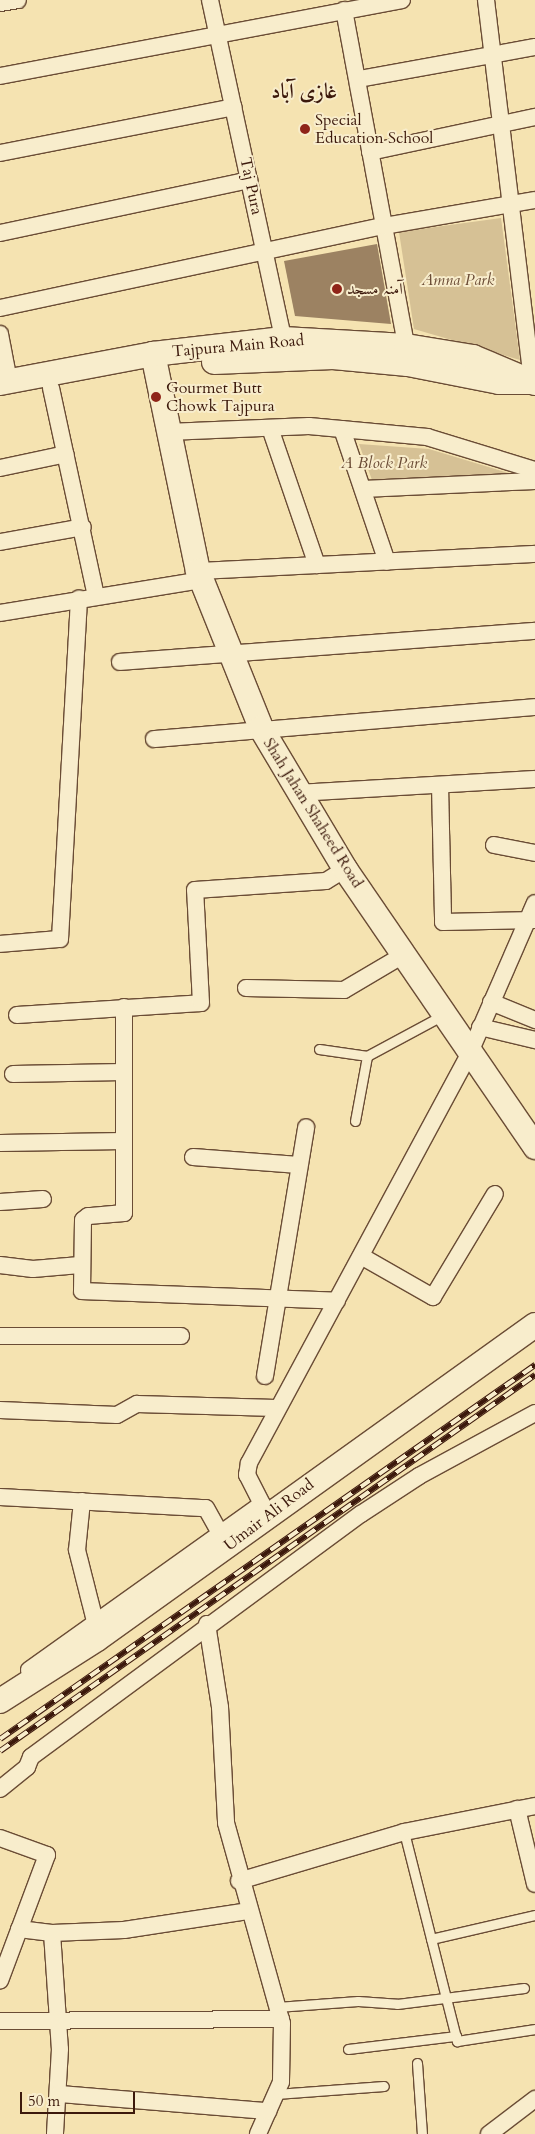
<!DOCTYPE html>
<html>
<head>
<meta charset="utf-8">
<style>
  body { margin:0 }
  #map { position:relative; width:535px; height:2134px; overflow:hidden; background:#f5e3b1; font-family:Cardo,Amiri,serif }
  div>[style] { position:absolute }
  .green>* { inset:0; background:#d6c195 }
  .building>* { inset:0; background:#9c8262 }
  .roads { filter:drop-shadow(1px 0 #6a4c35) drop-shadow(-1px 0 #6a4c35) drop-shadow(0 1px #6a4c35) drop-shadow(0 -1px #6a4c35) }
  .lane>* { height:9px; margin:-4.5px; padding:0 4.5px; transform-origin:4.5px; border-radius:4.5px; background:#f8edcc }
  .street>* { height:16px; margin:-8px; padding:0 8px; transform-origin:8px; border-radius:8px; background:#f8edcc }
  .secondary>* { height:24px; margin:-12px; padding:0 12px; transform-origin:12px; border-radius:12px; background:#f8edcc }
  .rail>* { height:5.5px; margin-top:-2.75px; transform-origin:0; background:repeating-linear-gradient(90deg,#f8edcc 0 11px,#3c190c 0 22px); box-sizing:border-box; border-block:1px solid #3c190c }
  .dots>* { width:14px; height:14px; translate:-50% -50%; box-sizing:border-box; border:2px solid #f8edcc; border-radius:50% }
  span { translate:-50% -50%; white-space:nowrap; text-align:center; line-height:1.15; -webkit-text-stroke:4px #f8edcc; paint-order:stroke }
  .poi-label { font-size:16px; color:#3c190c }
  .left { translate:0 -50%; text-align:left }
  .street-label { font-size:16px; color:#3c190c }
  .park-label { font-size:16px; color:#6a4b35; font-style:italic }
  .district-label { font-size:21px; color:#3c190c; font-weight:700 }
  .scale { position:absolute; left:20px; top:2092px; width:115px; height:22px; box-sizing:border-box; border:2px solid #3c190c; border-top:0; padding-left:6px; font-size:15px; line-height:18px; white-space:nowrap; color:#3c190c; -webkit-text-stroke:4px #f8edcc; paint-order:stroke }
</style>
</head>
<body>
<div id="map">
  <div class="green">
    <i style="clip-path:polygon(501px 218px,520px 360px,414px 329px,399px 232px)"></i>
    <i style="clip-path:polygon(359px 444px,429px 449px,522px 477px,372px 480px)"></i>
  </div>
  <div class="building">
    <i style="clip-path:polygon(377px 244px,391px 324px,295px 316px,284px 261px)"></i>
  </div>
  <div class="roads">
    <div class="lane">
      <i style="left:319px;top:1049px;width:49px;rotate:8.3deg"></i>
      <i style="left:367px;top:1056px;width:86px;rotate:-28.3deg"></i>
      <i style="left:355px;top:1121px;width:66px;rotate:-79.5deg"></i>
      <i style="left:404px;top:1832px;width:216px;rotate:75.8deg"></i>
      <i style="left:457px;top:2041px;width:79px;rotate:-8.7deg"></i>
      <i style="left:431px;top:1939px;width:107px;rotate:-13deg"></i>
      <i style="left:277px;top:2007px;width:81px;rotate:-4.2deg"></i>
      <i style="left:358px;top:2001px;width:39px;rotate:4deg"></i>
      <i style="left:397px;top:2004px;width:128px;rotate:-7.2deg"></i>
      <i style="left:348px;top:2049px;width:109px;rotate:-6.9deg"></i>
      <i style="left:417px;top:2063px;width:71px;rotate:86deg"></i>
      <i style="left:276px;top:2094px;width:108px;rotate:-4.2deg"></i>
    </div>
    <div class="street">
      <i style="left:210px;top:0;width:347px;rotate:77.8deg"></i>
      <i style="left:486px;top:0;width:385px;rotate:83.1deg"></i>
      <i style="left:0;top:3px;width:18px;rotate:-9deg"></i>
      <i style="left:344px;top:10px;width:342px;rotate:79.5deg"></i>
      <i style="left:0;top:76px;width:409px;rotate:-10.7deg"></i>
      <i style="left:359px;top:79px;width:179px;rotate:-10.3deg"></i>
      <i style="left:370px;top:152px;width:169px;rotate:-12deg"></i>
      <i style="left:0;top:153px;width:238px;rotate:-11.1deg"></i>
      <i style="left:0;top:233px;width:255px;rotate:-12deg"></i>
      <i style="left:0;top:308px;width:393px;rotate:-12.1deg"></i>
      <i style="left:384px;top:226px;width:153px;rotate:-9.8deg"></i>
      <i style="left:0;top:334px;width:48px;rotate:79.2deg"></i>
      <i style="left:51px;top:388px;width:213px;rotate:77.8deg"></i>
      <i style="left:270px;top:428px;width:145px;rotate:71.1deg"></i>
      <i style="left:342px;top:429px;width:140px;rotate:71.3deg"></i>
      <i style="left:168px;top:432px;width:141px;rotate:-2.4deg"></i>
      <i style="left:309px;top:426px;width:119px;rotate:5.3deg"></i>
      <i style="left:427px;top:437px;width:113px;rotate:17deg"></i>
      <i style="left:0;top:468px;width:67px;rotate:-12deg"></i>
      <i style="left:363px;top:489px;width:172px;rotate:-2.7deg"></i>
      <i style="left:0;top:542px;width:84px;rotate:-10.2deg"></i>
      <i style="left:198px;top:571px;width:337px;rotate:-2.9deg"></i>
      <i style="left:0;top:613px;width:205px;rotate:-9.3deg"></i>
      <i style="left:120px;top:662px;width:416px;rotate:-4.3deg"></i>
      <i style="left:154px;top:739px;width:382px;rotate:-4.8deg"></i>
      <i style="left:440px;top:785px;width:137px;rotate:88.7deg"></i>
      <i style="left:443px;top:922px;width:92px;rotate:-1.2deg"></i>
      <i style="left:297px;top:793px;width:238px;rotate:-3.4deg"></i>
      <i style="left:494px;top:845px;width:42px;rotate:11deg"></i>
      <i style="left:0;top:944px;width:60px;rotate:-4.8deg"></i>
      <i style="left:60px;top:939px;width:341px;rotate:-86.8deg"></i>
      <i style="left:246px;top:988px;width:98px;rotate:1.2deg"></i>
      <i style="left:344px;top:990px;width:71px;rotate:-30.5deg"></i>
      <i style="left:491px;top:1002px;width:48px;rotate:22.2deg"></i>
      <i style="left:124px;top:1007px;width:206px;rotate:90deg"></i>
      <i style="left:124px;top:1213px;width:36px;rotate:175deg"></i>
      <i style="left:88px;top:1216px;width:6px;rotate:141deg"></i>
      <i style="left:83px;top:1220px;width:71px;rotate:90.8deg"></i>
      <i style="left:82px;top:1291px;width:255px;rotate:2.2deg"></i>
      <i style="left:17px;top:1015px;width:184px;rotate:-3.7deg"></i>
      <i style="left:201px;top:1003px;width:113px;rotate:-93deg"></i>
      <i style="left:195px;top:890px;width:131px;rotate:-3.9deg"></i>
      <i style="left:326px;top:881px;width:22px;rotate:-32deg"></i>
      <i style="left:480px;top:1027px;width:57px;rotate:13.3deg"></i>
      <i style="left:13px;top:1074px;width:111px;rotate:-1deg"></i>
      <i style="left:0;top:1143px;width:124px;rotate:-0.9deg"></i>
      <i style="left:193px;top:1157px;width:106px;rotate:4.3deg"></i>
      <i style="left:0;top:1202px;width:43px;rotate:-4deg"></i>
      <i style="left:361px;top:1256px;width:83px;rotate:29.7deg"></i>
      <i style="left:433px;top:1297px;width:120px;rotate:-59deg"></i>
      <i style="left:0;top:1265px;width:33px;rotate:7deg"></i>
      <i style="left:33px;top:1269px;width:47px;rotate:-4.9deg"></i>
      <i style="left:0;top:1336px;width:181px"></i>
      <i style="left:265px;top:1376px;width:252px;rotate:-80.6deg"></i>
      <i style="left:0;top:1410px;width:117px;rotate:2.4deg"></i>
      <i style="left:117px;top:1415px;width:23px;rotate:-29deg"></i>
      <i style="left:137px;top:1404px;width:139px;rotate:1.6deg"></i>
      <i style="left:0;top:1497px;width:206px;rotate:3.1deg"></i>
      <i style="left:206px;top:1508px;width:26px;rotate:61deg"></i>
      <i style="left:82px;top:1501px;width:49px;rotate:95.8deg"></i>
      <i style="left:77px;top:1550px;width:73px;rotate:75.8deg"></i>
      <i style="left:207px;top:1624px;width:84px;rotate:81.1deg"></i>
      <i style="left:220px;top:1707px;width:116px;rotate:87deg"></i>
      <i style="left:226px;top:1823px;width:208px;rotate:74.4deg"></i>
      <i style="left:282px;top:2023px;width:59px;rotate:91deg"></i>
      <i style="left:281px;top:2082px;width:57px;rotate:113.9deg"></i>
      <i style="left:29px;top:1670px;width:286px;rotate:-35.5deg"></i>
      <i style="left:262px;top:1504px;width:33px;rotate:-117deg"></i>
      <i style="left:247px;top:1475px;width:12px;rotate:-81deg"></i>
      <i style="left:249px;top:1463px;width:469px;rotate:-61.7deg"></i>
      <i style="left:471px;top:1050px;width:160px;rotate:-66.5deg"></i>
      <i style="left:0;top:1789px;width:35px;rotate:-39deg"></i>
      <i style="left:27px;top:1767px;width:11px;rotate:-68deg"></i>
      <i style="left:31px;top:1757px;width:410px;rotate:-36.4deg"></i>
      <i style="left:361px;top:1514px;width:69px;rotate:-33.2deg"></i>
      <i style="left:419px;top:1476px;width:132px;rotate:-28.5deg"></i>
      <i style="left:517px;top:1809px;width:77px;rotate:76.5deg"></i>
      <i style="left:0;top:1838px;width:50px;rotate:19.9deg"></i>
      <i style="left:47px;top:1855px;width:134px;rotate:110.5deg"></i>
      <i style="left:239px;top:1881px;width:172px;rotate:-16.5deg"></i>
      <i style="left:404px;top:1832px;width:134px;rotate:-11.2deg"></i>
      <i style="left:19px;top:1929px;width:33px;rotate:7deg"></i>
      <i style="left:52px;top:1933px;width:72px;rotate:-2.4deg"></i>
      <i style="left:124px;top:1930px;width:125px;rotate:-8.7deg"></i>
      <i style="left:52px;top:1933px;width:116px;rotate:86.1deg"></i>
      <i style="left:60px;top:2049px;width:85px;rotate:93.4deg"></i>
      <i style="left:0;top:2021px;width:281px;rotate:-0.4deg"></i>
      <i style="left:59px;top:2094px;width:210px;rotate:4.7deg"></i>
      <i style="left:489px;top:2134px;width:58px;rotate:-37.3deg"></i>
    </div>
    <div class="secondary">
      <i style="left:153px;top:354px;width:222px;rotate:78.3deg"></i>
      <i style="left:198px;top:571px;width:169px;rotate:68.1deg"></i>
      <i style="left:261px;top:728px;width:164px;rotate:59.2deg"></i>
      <i style="left:345px;top:869px;width:337px;rotate:55.6deg"></i>
      <i style="left:214px;top:362px;width:119px;rotate:-2.4deg"></i>
      <i style="left:333px;top:357px;width:75px;rotate:5.3deg"></i>
      <i style="left:408px;top:364px;width:93px;rotate:11.2deg"></i>
      <i style="left:499px;top:382px;width:31px"></i>
      <i style="left:0;top:383px;width:156px;rotate:-10.7deg"></i>
      <i style="left:153px;top:354px;width:131px;rotate:-6.6deg"></i>
      <i style="left:283px;top:339px;width:123px;rotate:3.3deg"></i>
      <i style="left:406px;top:346px;width:68px;rotate:9.3deg"></i>
      <i style="left:473px;top:357px;width:67px;rotate:22.8deg"></i>
      <i style="left:0;top:1701px;width:115px;rotate:-32.6deg"></i>
      <i style="left:97px;top:1639px;width:539px;rotate:-35.64deg"></i>
    </div>
  </div>
  <div class="rail">
    <i style="left:0;top:1739px;width:653px;rotate:-34.96deg"></i>
    <i style="left:0;top:1751px;width:654px;rotate:-35.1deg"></i>
  </div>
  <div class="dots">
    <i style="left:305px;top:129px;background:#8f2418"></i>
    <i style="left:337px;top:289px;background:#8f2418"></i>
    <i style="left:156px;top:397px;background:#8f2418"></i>
  </div>
  <div class="poi-label">
    <span class="left" style="left:315px;top:129px">Special<br>Education School</span>
    <span class="left" style="left:347px;top:289px">آمنہ مسجد</span>
    <span class="left" style="left:166px;top:397px">Gourmet Butt<br>Chowk Tajpura</span>
  </div>
  <div class="street-label">
    <span style="left:251px;top:186px;rotate:78deg">Taj Pura</span>
    <span style="left:238px;top:346px;rotate:-5deg">Tajpura Main Road</span>
    <span style="left:313px;top:813px;rotate:58deg">Shah Jahan Shaheed Road</span>
    <span style="left:269px;top:1515px;rotate:-37deg">Umair Ali Road</span>
  </div>
  <div class="park-label">
    <span style="left:458px;top:280px">Amna Park</span>
    <span style="left:384px;top:463px">A Block Park</span>
  </div>
  <div class="district-label">
    <span style="left:304px;top:92px">غازى آباد</span>
  </div>
  <div class="scale">50 m</div>
</div>
</body>
</html>
